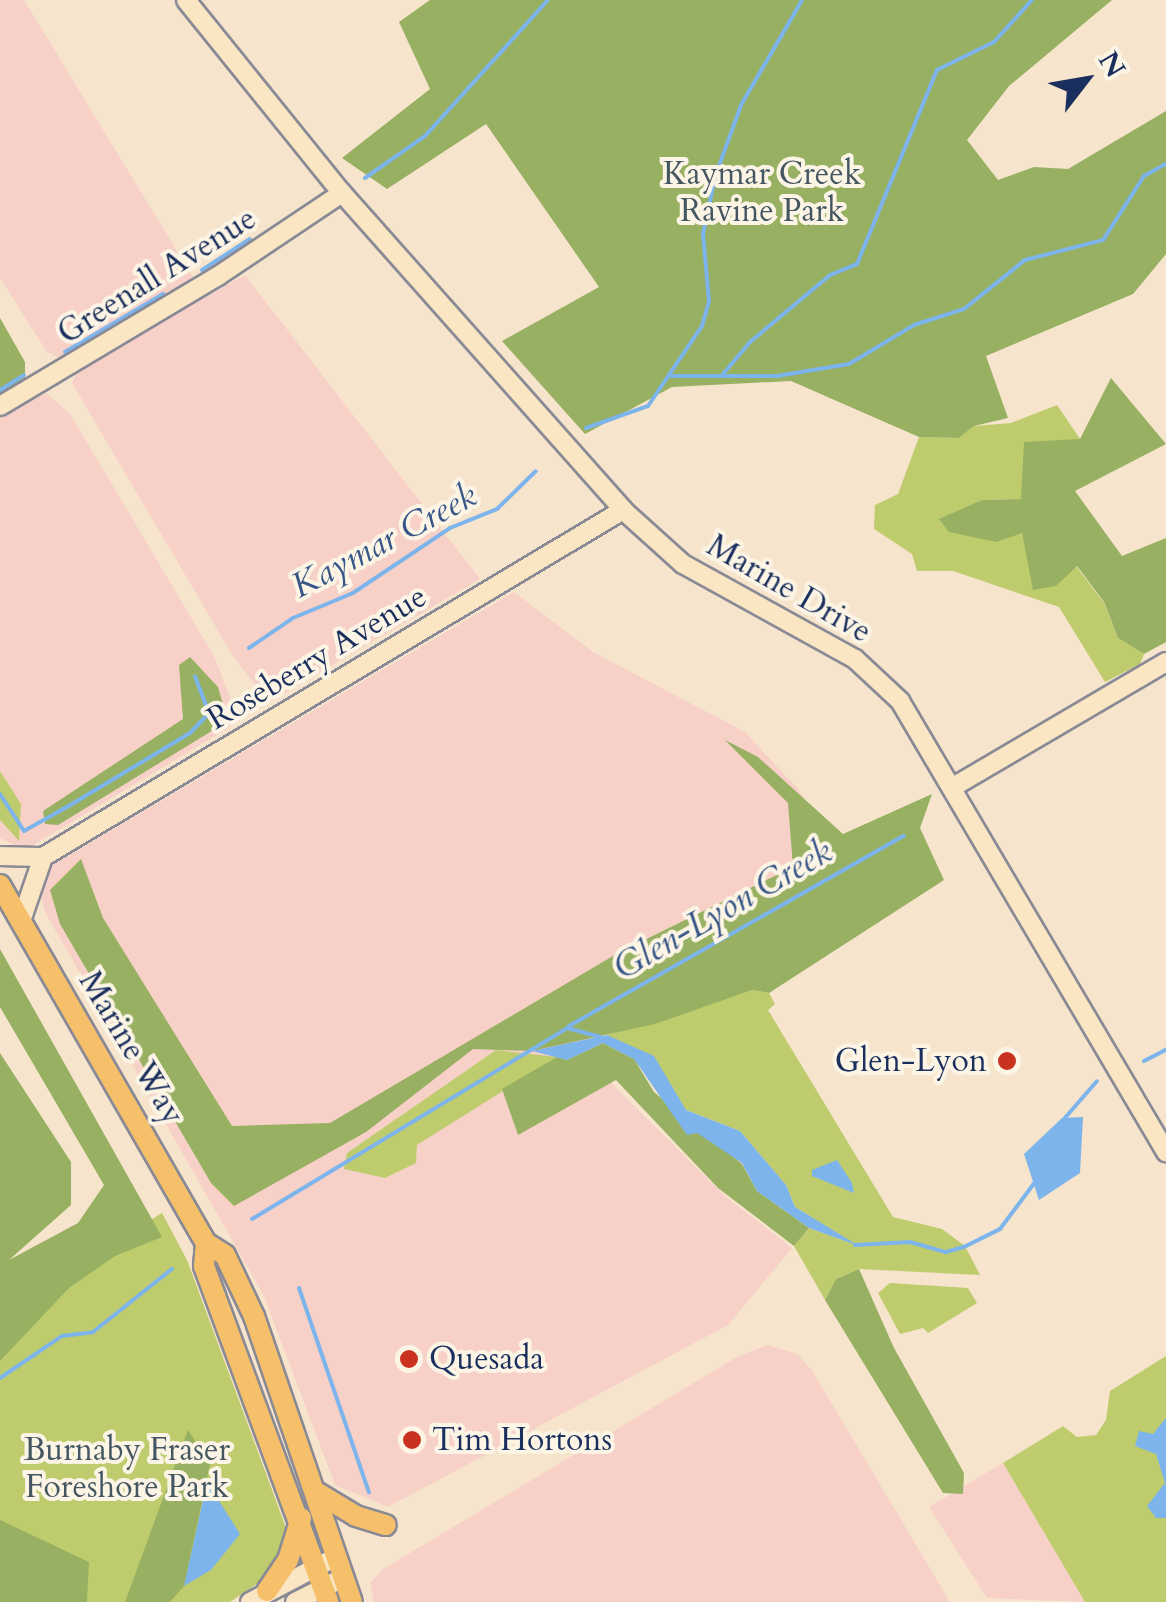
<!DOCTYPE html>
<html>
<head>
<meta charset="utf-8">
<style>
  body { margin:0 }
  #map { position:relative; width:1166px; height:1602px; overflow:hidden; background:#f7e4cc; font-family:Cardo,serif }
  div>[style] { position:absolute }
  .built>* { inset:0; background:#f7d1c8 }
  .green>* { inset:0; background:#bfcc6e }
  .forest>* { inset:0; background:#97b061 }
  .water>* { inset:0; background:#7cb4eb }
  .stream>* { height:4px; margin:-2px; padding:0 2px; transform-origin:2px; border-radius:2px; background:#7cb4eb }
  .roads { filter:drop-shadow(2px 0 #898a95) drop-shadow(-2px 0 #898a95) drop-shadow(0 2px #898a95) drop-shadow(0 -2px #898a95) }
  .secondary>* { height:18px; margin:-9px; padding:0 9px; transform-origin:9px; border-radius:9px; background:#fbe6c4 }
  .primary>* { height:20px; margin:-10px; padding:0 10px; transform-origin:10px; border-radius:10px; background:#f6c06b }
  .dots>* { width:28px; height:28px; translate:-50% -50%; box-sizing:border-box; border:5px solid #fcf5e5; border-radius:50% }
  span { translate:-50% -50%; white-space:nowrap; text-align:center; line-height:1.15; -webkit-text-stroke:8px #fcf5e5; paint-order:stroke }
  .park-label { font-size:32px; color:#445662 }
  .street-label { font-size:32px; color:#1b2f5e }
  .poi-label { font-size:32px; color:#1b2f5e }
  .right { translate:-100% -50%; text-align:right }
  .left { translate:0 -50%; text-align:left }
  .water-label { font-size:35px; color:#385788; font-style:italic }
  .north { position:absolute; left:1036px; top:30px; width:100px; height:100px; -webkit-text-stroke:8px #fcf5e5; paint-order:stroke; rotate:59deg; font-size:28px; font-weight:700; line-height:40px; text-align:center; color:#1b2f5e }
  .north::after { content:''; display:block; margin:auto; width:35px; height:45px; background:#1b2f5e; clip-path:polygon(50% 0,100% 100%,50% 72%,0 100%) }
</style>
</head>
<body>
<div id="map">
  <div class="built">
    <i style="clip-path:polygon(0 0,24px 0,194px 279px,61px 359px,47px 352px,0 278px)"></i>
    <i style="clip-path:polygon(245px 275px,480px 579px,274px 699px,262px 694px,233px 656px,72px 383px,79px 369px)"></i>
    <i style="clip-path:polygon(46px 393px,70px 414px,214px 656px,237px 715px,230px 727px,25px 850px,0 838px,0 416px)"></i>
    <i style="clip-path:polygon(514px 592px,593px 652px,745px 732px,798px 789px,841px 860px,578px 1021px,613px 1085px,726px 1197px,792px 1248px,728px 1325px,388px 1507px,335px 1485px,264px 1296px,45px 912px,39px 890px,48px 868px)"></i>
    <i style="clip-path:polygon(767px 1345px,797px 1354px,811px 1369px,950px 1602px,374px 1602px,370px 1583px,383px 1569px,737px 1357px)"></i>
    <i style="clip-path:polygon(1003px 1463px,1085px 1602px,987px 1598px,929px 1507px)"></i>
  </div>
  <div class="green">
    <i style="clip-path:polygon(1057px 405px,1080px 439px,1021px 499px,982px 500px,940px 520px,1022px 533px,1028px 555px,1076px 566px,1104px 603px,1118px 638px,1144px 654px,1140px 664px,1105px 682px,1059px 607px,953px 571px,917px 571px,912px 554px,874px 529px,875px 505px,898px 494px,919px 437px,959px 438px,974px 426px,1011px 423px)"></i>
    <i style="clip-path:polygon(0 771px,21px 804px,19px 841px,0 820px)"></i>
    <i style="clip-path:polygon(752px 990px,769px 993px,775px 1004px,768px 1010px,893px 1217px,942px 1229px,965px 1246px,980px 1275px,859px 1269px,836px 1279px,825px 1300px,794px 1246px,809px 1228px,854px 1244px,795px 1207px,786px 1185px,740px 1131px,686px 1110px,607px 1035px)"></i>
    <i style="clip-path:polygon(496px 1050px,557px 1057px,417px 1145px,416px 1163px,385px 1178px,344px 1169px,347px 1153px)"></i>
    <i style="clip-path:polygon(162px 1213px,187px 1260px,285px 1525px,285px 1549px,264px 1579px,230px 1602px,0 1602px,0 1312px)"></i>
    <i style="clip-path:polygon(890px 1283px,968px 1288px,977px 1303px,928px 1333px,923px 1328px,900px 1334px,878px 1293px)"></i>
    <i style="clip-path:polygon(1166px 1356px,1166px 1602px,1085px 1602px,1003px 1463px,1063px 1426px,1077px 1437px,1096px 1435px,1106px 1420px,1110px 1391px)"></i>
  </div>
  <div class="forest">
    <i style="clip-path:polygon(430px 0,1112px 0,1009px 86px,967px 140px,998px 180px,1034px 167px,1068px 169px,1166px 111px,1166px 254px,1133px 294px,986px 356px,1008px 418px,974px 426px,959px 438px,919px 437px,791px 381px,672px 387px,585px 434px,502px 341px,599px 287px,486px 124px,387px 189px,342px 158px,430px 89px,399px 22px)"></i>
    <i style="clip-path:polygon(0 318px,25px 362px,25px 380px,0 394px)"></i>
    <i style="clip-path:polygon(1111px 378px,1166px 444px,1075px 491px,1122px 556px,1166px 538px,1166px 642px,1144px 654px,1118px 638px,1104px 602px,1077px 566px,1056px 586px,1033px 590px,1022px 533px,996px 542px,949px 532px,939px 519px,982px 500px,1021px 499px,1024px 442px,1080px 439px)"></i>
    <i style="clip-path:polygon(190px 657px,218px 687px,228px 721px,58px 825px,45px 824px,43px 811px,183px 719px,179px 665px)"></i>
    <i style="clip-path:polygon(725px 740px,758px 757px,843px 834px,932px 794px,920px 828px,944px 880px,769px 993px,752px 990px,655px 1024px,532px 1051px,473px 1049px,366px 1132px,234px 1206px,211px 1183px,60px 924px,50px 890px,81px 859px,103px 918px,232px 1126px,330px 1123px,618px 953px,793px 867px,788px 803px)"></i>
    <i style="clip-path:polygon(0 949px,162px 1237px,115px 1256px,69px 1288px,0 1361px,0 1053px,71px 1162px,71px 1205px,9px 1260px,78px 1223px,104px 1185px,0 1007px)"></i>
    <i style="clip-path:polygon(603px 1043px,634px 1059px,654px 1092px,742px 1164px,757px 1191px,809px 1228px,794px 1246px,718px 1188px,616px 1080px,518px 1135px,502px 1089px,557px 1057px,567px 1060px)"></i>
    <i style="clip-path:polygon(859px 1269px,894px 1348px,964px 1473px,963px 1494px,943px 1493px,825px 1300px,836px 1279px)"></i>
    <i style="clip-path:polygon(188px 1430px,210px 1464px,184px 1586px,170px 1602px,125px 1602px)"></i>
    <i style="clip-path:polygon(0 1520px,89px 1562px,87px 1602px,0 1602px)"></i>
  </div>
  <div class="water">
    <i style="clip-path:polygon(607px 1035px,654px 1056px,686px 1110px,740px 1131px,786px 1185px,795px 1207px,859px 1246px,809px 1228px,757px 1191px,742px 1163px,697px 1133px,687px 1135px,634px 1059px,603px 1043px,567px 1060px,532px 1051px)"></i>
    <i style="clip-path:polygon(1083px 1117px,1080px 1173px,1039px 1200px,1024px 1154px,1062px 1118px)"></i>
    <i style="clip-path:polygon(837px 1160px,852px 1183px,854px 1193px,812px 1176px,812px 1170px)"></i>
    <i style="clip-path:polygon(1166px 1418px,1166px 1518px,1156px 1518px,1147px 1506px,1165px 1483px,1156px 1454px,1135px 1446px,1139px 1431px,1153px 1434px)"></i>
    <i style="clip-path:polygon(207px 1482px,240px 1534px,211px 1570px,184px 1586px)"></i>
  </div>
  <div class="stream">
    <i style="left:365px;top:178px;width:73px;rotate:-35deg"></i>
    <i style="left:425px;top:136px;width:183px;rotate:-47.9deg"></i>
    <i style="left:202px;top:270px;width:57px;rotate:-32.9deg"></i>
    <i style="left:65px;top:352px;width:114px;rotate:-30.6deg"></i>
    <i style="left:723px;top:374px;width:42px;rotate:-49.8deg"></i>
    <i style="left:750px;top:342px;width:104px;rotate:-39.9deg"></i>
    <i style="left:830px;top:275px;width:29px;rotate:-22deg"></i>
    <i style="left:857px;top:264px;width:210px;rotate:-67.6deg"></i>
    <i style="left:937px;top:70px;width:64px;rotate:-26.2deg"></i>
    <i style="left:994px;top:42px;width:57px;rotate:-47.9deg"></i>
    <i style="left:670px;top:376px;width:107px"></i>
    <i style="left:777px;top:376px;width:73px;rotate:-9.5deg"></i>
    <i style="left:849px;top:364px;width:76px;rotate:-31deg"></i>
    <i style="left:914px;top:325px;width:52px;rotate:-17.7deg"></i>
    <i style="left:964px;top:309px;width:78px;rotate:-38.8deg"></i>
    <i style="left:1025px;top:260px;width:81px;rotate:-14.4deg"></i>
    <i style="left:1103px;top:240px;width:76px;rotate:-57.4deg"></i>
    <i style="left:1144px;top:176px;width:25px;rotate:-29deg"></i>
    <i style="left:0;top:390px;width:28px;rotate:-32deg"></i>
    <i style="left:586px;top:428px;width:66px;rotate:-19.5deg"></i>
    <i style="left:648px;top:406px;width:97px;rotate:-56deg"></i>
    <i style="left:702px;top:326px;width:26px;rotate:-74deg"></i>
    <i style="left:709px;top:301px;width:67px;rotate:-95.1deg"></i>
    <i style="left:703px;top:234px;width:58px;rotate:-78.1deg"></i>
    <i style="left:715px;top:177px;width:77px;rotate:-70.1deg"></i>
    <i style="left:741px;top:105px;width:121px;rotate:-59.8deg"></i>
    <i style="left:249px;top:648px;width:53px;rotate:-34.3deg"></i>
    <i style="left:293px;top:618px;width:65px;rotate:-22.6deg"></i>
    <i style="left:353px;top:593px;width:117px;rotate:-33.8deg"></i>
    <i style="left:450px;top:528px;width:51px;rotate:-22deg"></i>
    <i style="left:497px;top:509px;width:54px;rotate:-44.3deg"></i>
    <i style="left:0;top:794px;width:44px;rotate:57deg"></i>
    <i style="left:24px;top:831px;width:49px;rotate:-29.2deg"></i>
    <i style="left:67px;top:807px;width:144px;rotate:-31deg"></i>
    <i style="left:190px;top:733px;width:28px;rotate:-46deg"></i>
    <i style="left:209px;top:713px;width:39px;rotate:-111deg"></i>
    <i style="left:569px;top:1026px;width:385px;rotate:-29.6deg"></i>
    <i style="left:1144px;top:1061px;width:25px;rotate:-27deg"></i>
    <i style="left:1064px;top:1119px;width:50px;rotate:-49deg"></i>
    <i style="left:252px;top:1219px;width:368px;rotate:-31.2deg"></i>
    <i style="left:567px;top:1028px;width:34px;rotate:15deg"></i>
    <i style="left:855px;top:1245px;width:55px;rotate:-3.1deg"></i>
    <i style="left:910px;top:1242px;width:37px;rotate:16deg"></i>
    <i style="left:946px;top:1252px;width:19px;rotate:-16deg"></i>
    <i style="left:964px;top:1247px;width:40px;rotate:-26.6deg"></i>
    <i style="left:1000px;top:1229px;width:59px;rotate:-53.3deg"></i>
    <i style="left:299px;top:1288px;width:216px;rotate:71.1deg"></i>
    <i style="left:0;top:1378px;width:75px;rotate:-34.1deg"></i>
    <i style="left:62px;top:1336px;width:31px;rotate:-7deg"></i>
    <i style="left:93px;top:1332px;width:101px;rotate:-38.6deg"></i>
  </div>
  <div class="roads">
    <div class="secondary">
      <i style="left:186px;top:0;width:248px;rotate:51.1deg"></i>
      <i style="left:342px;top:193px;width:424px;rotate:48.4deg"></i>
      <i style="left:623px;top:510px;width:81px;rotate:42deg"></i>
      <i style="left:683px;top:564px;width:196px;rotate:28.9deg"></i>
      <i style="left:855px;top:659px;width:62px;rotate:43deg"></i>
      <i style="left:900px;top:701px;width:524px;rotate:59.47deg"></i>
      <i style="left:0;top:406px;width:254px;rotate:-30.8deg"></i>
      <i style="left:218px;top:276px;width:149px;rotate:-33.8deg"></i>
      <i style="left:953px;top:787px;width:247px;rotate:-30.4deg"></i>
      <i style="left:0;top:856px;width:43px;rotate:1.3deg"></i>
      <i style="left:43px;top:857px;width:676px;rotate:-30.89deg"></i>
      <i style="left:21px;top:921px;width:68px;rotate:-71deg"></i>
      <i style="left:250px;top:1602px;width:88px;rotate:-27.7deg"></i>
      <i style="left:295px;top:1602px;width:45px;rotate:-26.6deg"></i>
    </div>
    <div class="primary">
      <i style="left:0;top:885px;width:413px;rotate:60.1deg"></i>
      <i style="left:206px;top:1243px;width:23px;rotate:95deg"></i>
      <i style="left:204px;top:1266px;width:358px;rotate:69.7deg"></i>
      <i style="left:206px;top:1243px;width:22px;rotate:32deg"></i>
      <i style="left:225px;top:1255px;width:68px;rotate:64.6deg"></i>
      <i style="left:254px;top:1316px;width:302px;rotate:71.1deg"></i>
      <i style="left:318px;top:1493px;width:44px;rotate:31.2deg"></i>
      <i style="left:356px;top:1516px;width:31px;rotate:17deg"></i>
      <i style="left:267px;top:1591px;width:37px;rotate:-56deg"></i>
      <i style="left:288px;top:1560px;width:44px;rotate:-72.8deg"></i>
    </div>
  </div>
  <div class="dots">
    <i style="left:1007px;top:1061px;background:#c8321e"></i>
    <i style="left:409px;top:1359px;background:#c8321e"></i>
    <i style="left:412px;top:1440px;background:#c8321e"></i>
  </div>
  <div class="park-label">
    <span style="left:762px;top:193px">Kaymar Creek<br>Ravine Park</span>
    <span style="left:127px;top:1469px">Burnaby Fraser<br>Foreshore Park</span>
  </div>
  <div class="street-label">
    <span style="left:157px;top:276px;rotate:-32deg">Greenall Avenue</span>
    <span style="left:789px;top:589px;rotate:30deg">Marine Drive</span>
    <span style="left:317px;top:658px;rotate:-31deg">Roseberry Avenue</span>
    <span style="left:131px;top:1048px;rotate:59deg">Marine Way</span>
  </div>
  <div class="poi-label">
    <span class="right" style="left:987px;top:1061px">Glen-Lyon</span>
    <span class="left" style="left:429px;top:1359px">Quesada</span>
    <span class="left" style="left:432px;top:1440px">Tim Hortons</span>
  </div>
  <div class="water-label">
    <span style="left:384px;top:541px;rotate:-28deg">Kaymar Creek</span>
    <span style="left:723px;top:910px;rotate:-30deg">Glen-Lyon Creek</span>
  </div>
  <div class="north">N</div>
</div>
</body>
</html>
